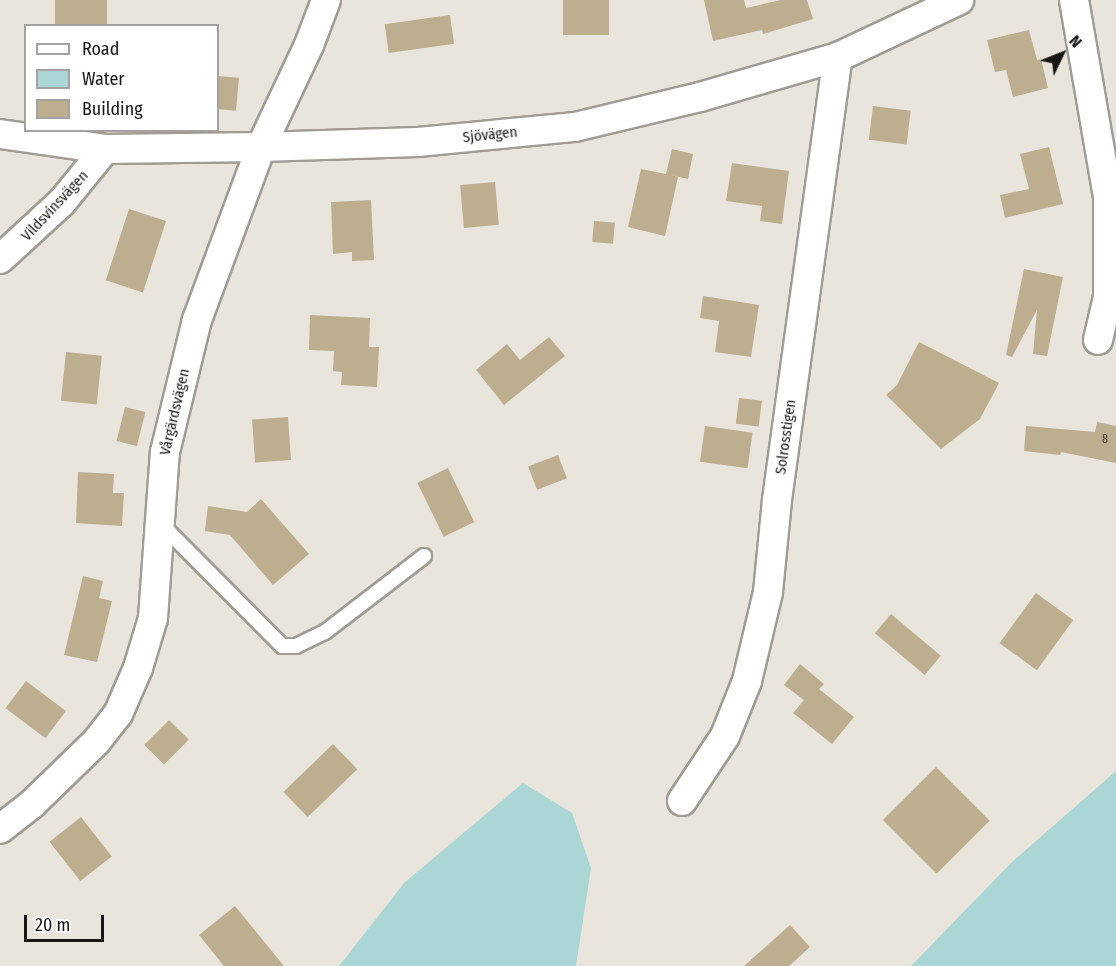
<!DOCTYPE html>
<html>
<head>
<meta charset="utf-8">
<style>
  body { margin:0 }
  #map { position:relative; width:1116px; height:966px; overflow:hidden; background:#e9e5dd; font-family:"Fira Sans Condensed",sans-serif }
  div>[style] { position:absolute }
  .water>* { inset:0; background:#aad6d6 }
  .building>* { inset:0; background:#bcae8f; transform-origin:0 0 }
  .roads { filter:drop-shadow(2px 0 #9f9c94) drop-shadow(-2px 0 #9f9c94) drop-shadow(0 2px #9f9c94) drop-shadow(0 -2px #9f9c94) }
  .service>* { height:14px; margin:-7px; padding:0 7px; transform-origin:7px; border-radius:7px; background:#fff }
  .minor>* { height:28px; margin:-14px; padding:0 14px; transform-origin:14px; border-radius:14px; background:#fff }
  span { translate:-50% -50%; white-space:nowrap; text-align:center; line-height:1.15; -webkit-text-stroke:4.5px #fff; paint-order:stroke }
  .number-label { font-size:12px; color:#413c33 }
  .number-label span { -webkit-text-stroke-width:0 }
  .street-label { font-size:15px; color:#181614 }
  .legend { position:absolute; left:24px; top:24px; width:195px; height:108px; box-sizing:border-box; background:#fff; border:2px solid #a3a2a1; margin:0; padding:8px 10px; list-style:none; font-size:18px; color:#181614 }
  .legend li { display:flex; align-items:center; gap:12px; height:30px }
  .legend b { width:30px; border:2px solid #a3a2a1 }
  .north { position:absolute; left:1032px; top:24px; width:60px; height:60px; -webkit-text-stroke:4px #fff; paint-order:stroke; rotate:47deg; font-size:16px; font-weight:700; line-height:24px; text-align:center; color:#181614 }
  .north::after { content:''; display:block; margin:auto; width:21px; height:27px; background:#181614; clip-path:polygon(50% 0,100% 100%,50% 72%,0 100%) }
  .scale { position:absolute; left:24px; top:915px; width:80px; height:27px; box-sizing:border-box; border:3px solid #181614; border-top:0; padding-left:8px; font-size:18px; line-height:21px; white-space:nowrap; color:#181614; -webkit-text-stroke:4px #fff; paint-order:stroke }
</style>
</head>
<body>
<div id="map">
  <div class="water">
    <i style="clip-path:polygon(1116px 771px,1116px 966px,911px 966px,1012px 862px)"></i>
    <i style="clip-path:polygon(523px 783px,572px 813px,591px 868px,576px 966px,339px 966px,405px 882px)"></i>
  </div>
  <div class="building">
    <i style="left:55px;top:0;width:52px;height:26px"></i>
    <i style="left:563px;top:0;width:46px;height:35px"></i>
    <i style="clip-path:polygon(704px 0,744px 0,746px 8px,781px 0,807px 0,813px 19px,763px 34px,762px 30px,713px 41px)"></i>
    <i style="left:450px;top:15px;width:29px;height:66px;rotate:82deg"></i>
    <i style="clip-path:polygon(1029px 30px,1037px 60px,1041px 59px,1048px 88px,1013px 97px,1006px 70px,995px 72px,987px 40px)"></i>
    <i style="left:218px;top:76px;width:21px;height:33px;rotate:5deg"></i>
    <i style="left:873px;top:106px;width:38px;height:34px;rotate:7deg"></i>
    <i style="clip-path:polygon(1049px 147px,1063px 204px,1005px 218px,1000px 195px,1029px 189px,1020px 154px)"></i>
    <i style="clip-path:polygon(672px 149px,693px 154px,688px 179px,671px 175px,678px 177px,665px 236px,628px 227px,641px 169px,666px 174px)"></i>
    <i style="clip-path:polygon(732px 163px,789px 171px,782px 224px,760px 221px,762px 206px,726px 201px)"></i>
    <i style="left:495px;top:182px;width:43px;height:35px;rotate:85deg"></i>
    <i style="clip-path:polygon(371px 200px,374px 260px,352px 261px,352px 252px,333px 254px,331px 202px)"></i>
    <i style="left:129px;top:209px;width:39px;height:75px;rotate:18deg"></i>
    <i style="left:594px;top:221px;width:21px;height:21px;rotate:5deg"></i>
    <i style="clip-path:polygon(1024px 269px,1063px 277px,1047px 356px,1033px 354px,1037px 310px,1012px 357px,1006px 355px)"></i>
    <i style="clip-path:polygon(703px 296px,759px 305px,751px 357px,715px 352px,719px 321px,700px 318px)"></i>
    <i style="clip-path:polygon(310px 315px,370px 318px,369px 347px,379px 347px,377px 387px,341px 385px,342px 372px,333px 371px,334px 351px,309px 350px)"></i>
    <i style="clip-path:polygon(549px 337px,565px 356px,504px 405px,476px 370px,507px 344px,520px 360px)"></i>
    <i style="clip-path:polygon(919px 342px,999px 383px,980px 419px,941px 449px,886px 395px,897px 385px)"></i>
    <i style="left:66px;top:352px;width:36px;height:49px;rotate:6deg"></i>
    <i style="left:739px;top:398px;width:23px;height:26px;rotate:7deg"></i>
    <i style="left:125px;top:407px;width:21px;height:35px;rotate:14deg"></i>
    <i style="left:288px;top:417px;width:43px;height:36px;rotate:86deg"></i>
    <i style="clip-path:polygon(1097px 422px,1116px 426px,1116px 463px,1061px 452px,1060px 455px,1024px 451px,1026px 426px,1095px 432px)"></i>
    <i style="left:705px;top:426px;width:48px;height:36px;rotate:8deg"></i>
    <i style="left:558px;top:455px;width:25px;height:32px;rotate:69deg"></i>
    <i style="left:448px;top:468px;width:60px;height:34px;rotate:64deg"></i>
    <i style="clip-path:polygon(78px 472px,114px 474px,113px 493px,124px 493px,122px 526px,76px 523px)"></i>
    <i style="clip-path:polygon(261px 499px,309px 554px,273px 585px,230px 535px,205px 531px,208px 506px,247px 512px)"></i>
    <i style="clip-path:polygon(83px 576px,103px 581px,99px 598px,112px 601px,97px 662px,64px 655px)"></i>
    <i style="left:1036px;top:593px;width:46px;height:62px;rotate:36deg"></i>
    <i style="left:891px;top:614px;width:65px;height:25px;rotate:40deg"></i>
    <i style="clip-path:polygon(800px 664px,824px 684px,819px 689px,854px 717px,832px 744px,793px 713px,804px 700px,784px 685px)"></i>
    <i style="left:26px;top:681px;width:50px;height:34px;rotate:37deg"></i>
    <i style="left:169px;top:720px;width:28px;height:35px;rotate:45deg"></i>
    <i style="left:333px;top:744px;width:35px;height:69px;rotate:46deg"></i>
    <i style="left:936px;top:767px;width:76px;height:75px;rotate:45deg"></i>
    <i style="left:81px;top:817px;width:50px;height:40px;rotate:52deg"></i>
    <i style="clip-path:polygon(235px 906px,284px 966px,224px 966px,199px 935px)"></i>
    <i style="clip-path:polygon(790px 925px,810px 947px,789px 966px,744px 966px)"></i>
  </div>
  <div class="roads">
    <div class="service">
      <i style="left:161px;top:524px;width:172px;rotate:45.2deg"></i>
      <i style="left:282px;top:646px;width:14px"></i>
      <i style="left:296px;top:646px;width:32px;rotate:-26deg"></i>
      <i style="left:325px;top:632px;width:125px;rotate:-37.5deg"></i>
    </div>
    <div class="minor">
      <i style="left:1074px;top:0;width:199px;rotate:80.2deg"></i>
      <i style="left:1108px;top:196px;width:101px;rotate:90deg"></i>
      <i style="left:1108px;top:297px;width:44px;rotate:103.1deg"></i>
      <i style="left:0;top:134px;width:106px;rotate:8.1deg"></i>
      <i style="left:105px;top:149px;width:156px;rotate:-0.7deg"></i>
      <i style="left:261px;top:147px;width:157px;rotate:-1.8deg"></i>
      <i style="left:418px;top:142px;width:158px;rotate:-5.5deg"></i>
      <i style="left:575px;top:127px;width:129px;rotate:-13.5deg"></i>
      <i style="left:700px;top:97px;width:144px;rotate:-16.2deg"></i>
      <i style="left:838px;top:57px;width:134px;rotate:-25.2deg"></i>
      <i style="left:0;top:259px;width:84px;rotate:-42.6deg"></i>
      <i style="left:62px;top:202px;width:68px;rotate:-50.9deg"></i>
      <i style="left:682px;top:801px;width:78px;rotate:-56.5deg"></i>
      <i style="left:725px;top:736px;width:59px;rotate:-68.2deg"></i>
      <i style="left:747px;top:681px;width:91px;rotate:-76.7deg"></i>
      <i style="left:768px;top:592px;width:92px;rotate:-84.4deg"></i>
      <i style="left:777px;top:500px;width:447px;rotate:-82.2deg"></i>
      <i style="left:0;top:829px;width:41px;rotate:-38deg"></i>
      <i style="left:32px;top:804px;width:89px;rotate:-44.1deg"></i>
      <i style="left:96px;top:742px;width:36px;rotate:-52deg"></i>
      <i style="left:118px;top:714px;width:50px;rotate:-66.5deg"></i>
      <i style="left:138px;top:668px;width:52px;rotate:-73.3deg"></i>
      <i style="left:153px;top:618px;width:166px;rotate:-85.9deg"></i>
      <i style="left:165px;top:452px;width:136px;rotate:-76.4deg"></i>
      <i style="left:197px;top:320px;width:184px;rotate:-69.7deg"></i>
      <i style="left:261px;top:147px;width:113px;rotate:-64.8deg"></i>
      <i style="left:309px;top:45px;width:48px;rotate:-69.3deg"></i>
    </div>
  </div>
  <div class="number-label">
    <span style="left:1105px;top:440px">8</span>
  </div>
  <div class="street-label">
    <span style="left:490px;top:135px;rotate:-6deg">Sjövägen</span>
    <span style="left:55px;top:206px;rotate:-47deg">Vildsvinsvägen</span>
    <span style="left:175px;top:412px;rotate:-77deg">Vårgärdsvägen</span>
    <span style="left:786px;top:437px;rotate:-82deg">Solrosstigen</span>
  </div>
  <ul class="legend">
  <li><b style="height:8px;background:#fff"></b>Road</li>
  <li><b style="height:16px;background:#aad6d6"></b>Water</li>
  <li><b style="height:16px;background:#bcae8f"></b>Building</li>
  </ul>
  <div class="north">N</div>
  <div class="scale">20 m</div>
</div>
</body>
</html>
